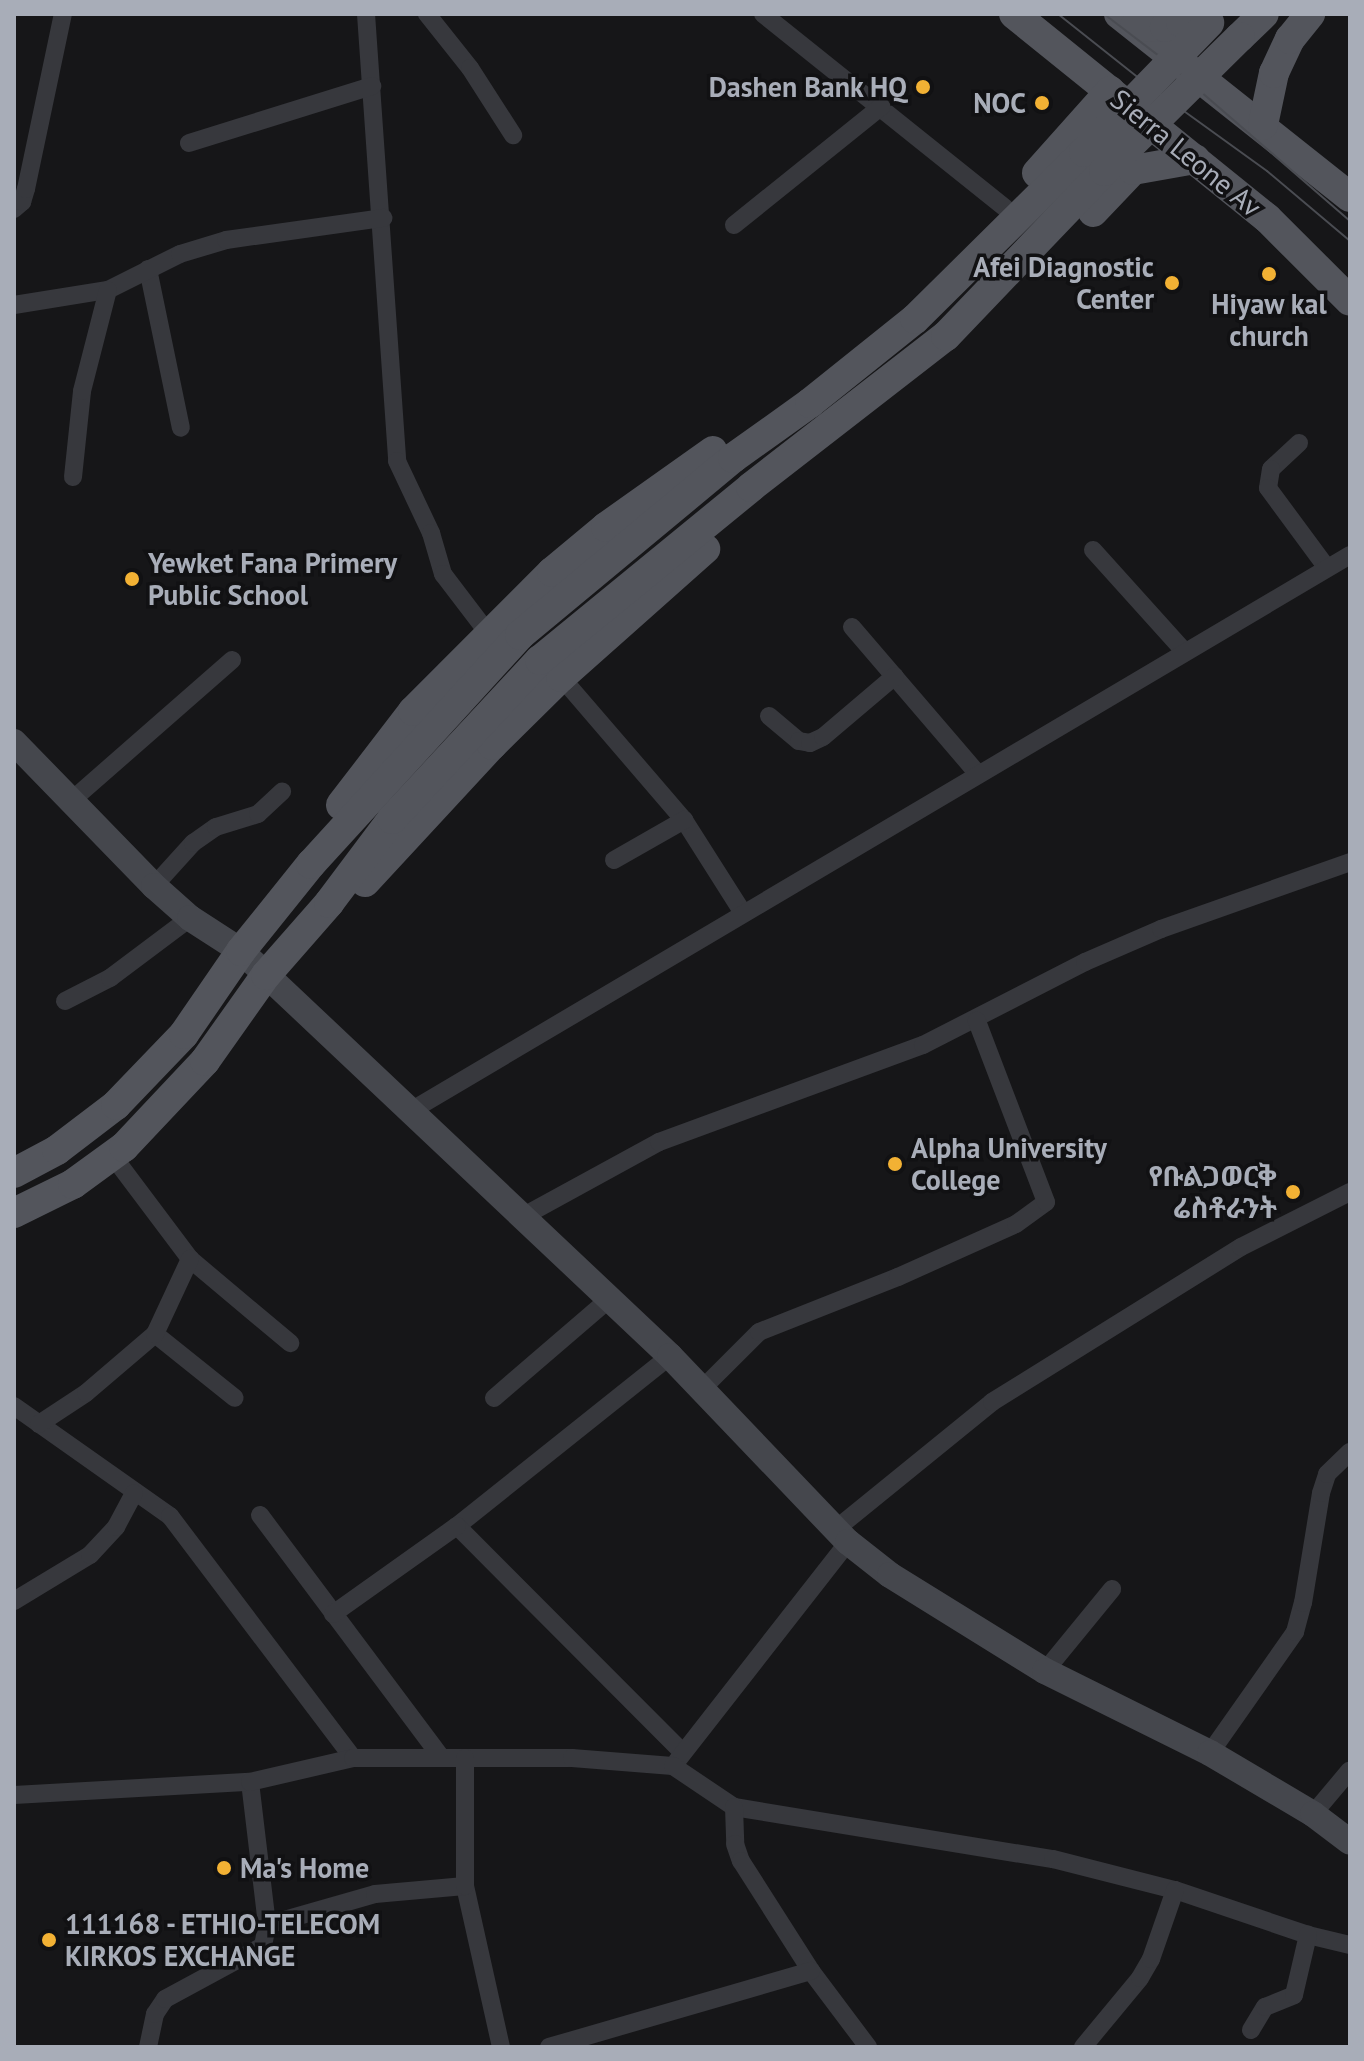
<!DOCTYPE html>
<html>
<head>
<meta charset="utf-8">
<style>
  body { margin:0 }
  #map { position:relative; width:1364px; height:2061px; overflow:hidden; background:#161618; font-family:"PT Sans","Noto Sans Ethiopic",sans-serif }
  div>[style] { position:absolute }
  .street>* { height:18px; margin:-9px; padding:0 9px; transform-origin:9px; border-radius:9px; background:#37383d }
  .secondary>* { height:26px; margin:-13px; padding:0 13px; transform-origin:13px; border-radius:13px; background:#45474d }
  .primary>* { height:30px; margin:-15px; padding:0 15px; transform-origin:15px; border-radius:15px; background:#53555c }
  .tram>* { height:2px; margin:-1px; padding:0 1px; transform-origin:1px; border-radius:1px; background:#4a4c52 }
  .primary-bridge>* { height:30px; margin:-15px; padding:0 15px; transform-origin:15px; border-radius:15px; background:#53555c }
  .dots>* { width:22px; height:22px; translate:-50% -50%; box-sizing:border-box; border:4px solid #111113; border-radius:50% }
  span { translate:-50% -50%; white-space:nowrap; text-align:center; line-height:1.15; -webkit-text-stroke:7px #111113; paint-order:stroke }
  .poi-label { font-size:28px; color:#a8adb8; font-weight:700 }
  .right { translate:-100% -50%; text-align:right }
  .left { translate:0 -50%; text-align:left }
  .street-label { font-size:28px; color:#a8adb8 }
  .frame { position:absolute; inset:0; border:16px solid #a8adb8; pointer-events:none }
</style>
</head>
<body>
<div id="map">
  <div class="street">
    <i style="left:366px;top:14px;width:448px;rotate:86deg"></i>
    <i style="left:397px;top:461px;width:80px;rotate:64.7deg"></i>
    <i style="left:431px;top:533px;width:43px;rotate:73.7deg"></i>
    <i style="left:443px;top:574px;width:74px;rotate:52.7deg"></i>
    <i style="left:427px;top:14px;width:69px;rotate:51.5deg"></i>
    <i style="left:470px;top:68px;width:80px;rotate:57.3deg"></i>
    <i style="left:763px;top:14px;width:310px;rotate:38.7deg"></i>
    <i style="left:189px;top:143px;width:192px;rotate:-17.3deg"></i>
    <i style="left:14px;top:209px;width:11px;rotate:-41deg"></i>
    <i style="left:22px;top:202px;width:14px;rotate:-73deg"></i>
    <i style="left:26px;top:189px;width:179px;rotate:-78.1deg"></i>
    <i style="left:734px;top:225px;width:189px;rotate:-38.8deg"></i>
    <i style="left:148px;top:269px;width:162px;rotate:78.3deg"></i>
    <i style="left:14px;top:305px;width:95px;rotate:-9.1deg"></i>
    <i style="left:108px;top:290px;width:80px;rotate:-26.6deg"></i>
    <i style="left:180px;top:254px;width:48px;rotate:-16.9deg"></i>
    <i style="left:226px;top:240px;width:159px;rotate:-8deg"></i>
    <i style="left:1299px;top:443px;width:38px;rotate:137deg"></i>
    <i style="left:1271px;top:469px;width:19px;rotate:99deg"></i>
    <i style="left:1268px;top:488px;width:99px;rotate:53.6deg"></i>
    <i style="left:73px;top:477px;width:86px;rotate:-84deg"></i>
    <i style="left:82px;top:391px;width:104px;rotate:-75.6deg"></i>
    <i style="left:1093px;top:550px;width:137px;rotate:48deg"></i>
    <i style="left:852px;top:627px;width:194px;rotate:49.4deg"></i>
    <i style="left:561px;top:677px;width:189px;rotate:49.3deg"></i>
    <i style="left:684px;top:820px;width:110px;rotate:57.6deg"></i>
    <i style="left:769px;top:716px;width:39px;rotate:40deg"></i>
    <i style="left:799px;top:741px;width:11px;rotate:10deg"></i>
    <i style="left:810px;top:743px;width:14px;rotate:-25deg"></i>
    <i style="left:823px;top:737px;width:94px;rotate:-40.3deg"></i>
    <i style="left:71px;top:801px;width:214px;rotate:-41.2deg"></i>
    <i style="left:614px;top:860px;width:81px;rotate:-29.7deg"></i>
    <i style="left:154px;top:886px;width:58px;rotate:-47.8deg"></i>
    <i style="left:193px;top:843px;width:28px;rotate:-35deg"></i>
    <i style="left:216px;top:827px;width:44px;rotate:-17.2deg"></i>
    <i style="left:258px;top:814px;width:33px;rotate:-43deg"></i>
    <i style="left:65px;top:1001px;width:51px;rotate:-27.1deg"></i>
    <i style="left:110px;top:978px;width:100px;rotate:-36.9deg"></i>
    <i style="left:409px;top:1112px;width:1093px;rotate:-30.62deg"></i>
    <i style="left:112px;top:1155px;width:130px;rotate:53.1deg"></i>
    <i style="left:190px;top:1259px;width:131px;rotate:40deg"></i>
    <i style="left:522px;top:1217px;width:156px;rotate:-28.7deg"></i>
    <i style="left:659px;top:1142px;width:281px;rotate:-20.2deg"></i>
    <i style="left:923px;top:1045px;width:182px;rotate:-27.1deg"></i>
    <i style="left:1085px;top:962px;width:83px;rotate:-23.5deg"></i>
    <i style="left:1161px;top:929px;width:201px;rotate:-19.5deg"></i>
    <i style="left:155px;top:1334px;width:102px;rotate:38.7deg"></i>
    <i style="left:670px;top:1356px;width:273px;rotate:141.4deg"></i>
    <i style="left:457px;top:1526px;width:320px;rotate:45.1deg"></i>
    <i style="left:701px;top:1390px;width:82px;rotate:-45deg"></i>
    <i style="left:759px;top:1332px;width:149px;rotate:-21.6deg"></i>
    <i style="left:898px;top:1277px;width:129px;rotate:-24.2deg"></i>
    <i style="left:1016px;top:1224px;width:37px;rotate:-36deg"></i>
    <i style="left:1046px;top:1202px;width:194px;rotate:-110.9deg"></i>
    <i style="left:494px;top:1398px;width:152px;rotate:-40.7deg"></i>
    <i style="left:14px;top:1406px;width:191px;rotate:35.2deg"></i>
    <i style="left:170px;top:1516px;width:303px;rotate:52.9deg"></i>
    <i style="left:39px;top:1424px;width:56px;rotate:-33.4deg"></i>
    <i style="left:86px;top:1393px;width:91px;rotate:-40.5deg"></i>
    <i style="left:155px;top:1334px;width:83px;rotate:-65deg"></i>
    <i style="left:260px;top:1515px;width:302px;rotate:53.2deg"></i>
    <i style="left:836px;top:1529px;width:201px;rotate:-39.1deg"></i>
    <i style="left:992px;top:1402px;width:293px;rotate:-31.9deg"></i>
    <i style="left:1241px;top:1247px;width:122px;rotate:-26.8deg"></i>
    <i style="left:14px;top:1601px;width:89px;rotate:-31.2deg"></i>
    <i style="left:90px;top:1555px;width:38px;rotate:-47deg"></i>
    <i style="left:116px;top:1527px;width:38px;rotate:-62deg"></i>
    <i style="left:333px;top:1614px;width:152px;rotate:-35.4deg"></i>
    <i style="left:1045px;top:1671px;width:106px;rotate:-50.7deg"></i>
    <i style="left:1210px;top:1753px;width:148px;rotate:-54.9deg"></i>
    <i style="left:1295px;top:1632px;width:30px;rotate:-75deg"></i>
    <i style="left:1303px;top:1603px;width:111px;rotate:-80.7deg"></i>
    <i style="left:1321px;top:1493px;width:20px;rotate:-72deg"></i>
    <i style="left:1327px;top:1474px;width:32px;rotate:-44deg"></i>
    <i style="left:677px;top:1761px;width:278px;rotate:-52deg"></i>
    <i style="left:250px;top:1782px;width:144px;rotate:83.2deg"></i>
    <i style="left:14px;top:1795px;width:236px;rotate:-3.2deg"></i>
    <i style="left:250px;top:1782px;width:106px;rotate:-13.1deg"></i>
    <i style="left:353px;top:1758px;width:219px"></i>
    <i style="left:572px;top:1758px;width:101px;rotate:4.5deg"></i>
    <i style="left:673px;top:1766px;width:73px;rotate:33.9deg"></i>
    <i style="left:734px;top:1807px;width:323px;rotate:9.3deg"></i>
    <i style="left:1053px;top:1859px;width:126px;rotate:14.3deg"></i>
    <i style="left:1175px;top:1890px;width:140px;rotate:18.7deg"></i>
    <i style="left:1308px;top:1935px;width:43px;rotate:13.4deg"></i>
    <i style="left:734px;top:1807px;width:37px;rotate:88deg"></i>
    <i style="left:735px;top:1844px;width:18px;rotate:71deg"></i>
    <i style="left:741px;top:1861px;width:130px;rotate:57.5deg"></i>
    <i style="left:811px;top:1971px;width:95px;rotate:53.1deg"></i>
    <i style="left:1313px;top:1814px;width:57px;rotate:-49.9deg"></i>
    <i style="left:465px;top:1886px;width:165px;rotate:77.4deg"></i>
    <i style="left:1251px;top:2030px;width:27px;rotate:-59deg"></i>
    <i style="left:1265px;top:2007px;width:31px;rotate:-22deg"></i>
    <i style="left:1294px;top:1995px;width:62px;rotate:-76.9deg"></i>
    <i style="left:148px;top:2047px;width:34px;rotate:-78deg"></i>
    <i style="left:155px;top:2014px;width:18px;rotate:-56deg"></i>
    <i style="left:165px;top:1999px;width:111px;rotate:-28.4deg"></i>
    <i style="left:263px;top:1946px;width:21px;rotate:-79deg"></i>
    <i style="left:267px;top:1925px;width:112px;rotate:-16deg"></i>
    <i style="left:375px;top:1894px;width:90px;rotate:-5.1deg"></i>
    <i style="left:465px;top:1886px;width:128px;rotate:-90deg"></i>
    <i style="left:549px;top:2047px;width:273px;rotate:-16.2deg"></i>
    <i style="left:1083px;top:2047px;width:89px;rotate:-50.4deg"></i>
    <i style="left:1140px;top:1978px;width:22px;rotate:-60deg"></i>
    <i style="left:1151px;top:1959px;width:73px;rotate:-70.8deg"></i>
  </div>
  <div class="secondary">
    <i style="left:14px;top:742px;width:201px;rotate:45.8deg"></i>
    <i style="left:154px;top:886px;width:48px;rotate:41.6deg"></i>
    <i style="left:190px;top:918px;width:61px;rotate:32.9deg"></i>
    <i style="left:241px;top:951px;width:590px;rotate:43.35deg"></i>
    <i style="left:670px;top:1356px;width:257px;rotate:46.3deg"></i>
    <i style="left:848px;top:1542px;width:53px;rotate:38.2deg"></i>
    <i style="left:890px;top:1575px;width:182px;rotate:31.8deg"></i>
    <i style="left:1045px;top:1671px;width:184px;rotate:26.4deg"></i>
    <i style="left:1210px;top:1753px;width:120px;rotate:30.6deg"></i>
    <i style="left:1313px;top:1814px;width:46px;rotate:37.1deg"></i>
  </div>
  <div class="primary">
    <i style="left:1014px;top:14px;width:325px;rotate:38.9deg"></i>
    <i style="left:1267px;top:218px;width:117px;rotate:45deg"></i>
    <i style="left:1119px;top:14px;width:295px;rotate:38.4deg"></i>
    <i style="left:1135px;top:26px;width:30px;rotate:2deg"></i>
    <i style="left:1165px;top:27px;width:17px;rotate:-17deg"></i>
    <i style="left:1181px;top:22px;width:13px;rotate:-39deg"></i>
    <i style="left:1240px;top:37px;width:33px;rotate:-44deg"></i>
    <i style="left:1263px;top:125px;width:53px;rotate:-78.1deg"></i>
    <i style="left:1274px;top:73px;width:38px;rotate:-65deg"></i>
    <i style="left:1290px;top:39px;width:32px;rotate:-51deg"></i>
    <i style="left:1037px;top:173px;width:110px;rotate:-48.3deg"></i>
    <i style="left:1093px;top:212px;width:58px;rotate:-46.4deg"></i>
    <i style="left:1133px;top:170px;width:63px;rotate:-10.1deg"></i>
    <i style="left:341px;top:805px;width:118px;rotate:-52.5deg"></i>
    <i style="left:413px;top:711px;width:197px;rotate:-45deg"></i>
    <i style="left:552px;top:572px;width:70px;rotate:-39.8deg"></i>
    <i style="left:606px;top:527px;width:131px;rotate:-35.4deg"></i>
    <i style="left:365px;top:882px;width:187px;rotate:-47.2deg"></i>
    <i style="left:492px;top:745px;width:97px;rotate:-44.6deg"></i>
    <i style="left:561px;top:677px;width:193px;rotate:-41.6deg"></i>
    <i style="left:14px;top:1173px;width:49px;rotate:-28.1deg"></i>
    <i style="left:57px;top:1150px;width:74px;rotate:-37.3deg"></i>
    <i style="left:116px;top:1105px;width:98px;rotate:-46.2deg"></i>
    <i style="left:184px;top:1034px;width:101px;rotate:-55.5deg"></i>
    <i style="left:241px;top:951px;width:112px;rotate:-51.2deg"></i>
    <i style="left:311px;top:864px;width:310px;rotate:-47.6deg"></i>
    <i style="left:520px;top:635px;width:277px;rotate:-39.7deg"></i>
    <i style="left:733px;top:458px;width:95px;rotate:-35.5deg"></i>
    <i style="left:810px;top:403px;width:134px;rotate:-38.7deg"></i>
    <i style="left:915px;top:319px;width:238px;rotate:-44.7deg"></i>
    <i style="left:14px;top:1213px;width:66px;rotate:-26.2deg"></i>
    <i style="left:73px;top:1184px;width:63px;rotate:-36deg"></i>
    <i style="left:124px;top:1147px;width:118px;rotate:-46.7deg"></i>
    <i style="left:205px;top:1061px;width:105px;rotate:-54.7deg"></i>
    <i style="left:266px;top:975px;width:96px;rotate:-48.8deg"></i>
    <i style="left:329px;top:903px;width:105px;rotate:-53.1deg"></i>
    <i style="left:392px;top:819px;width:217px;rotate:-47.1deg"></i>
    <i style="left:540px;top:660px;width:273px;rotate:-39.3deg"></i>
    <i style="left:751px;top:487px;width:247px;rotate:-37.8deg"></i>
    <i style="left:946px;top:336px;width:228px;rotate:-46.2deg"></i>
  </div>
  <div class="tram">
    <i style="left:1058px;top:14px;width:111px;rotate:38.4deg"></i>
    <i style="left:1145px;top:83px;width:150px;rotate:35.8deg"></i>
    <i style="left:1267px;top:171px;width:109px;rotate:40.1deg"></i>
    <i style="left:1104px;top:14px;width:74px;rotate:37.3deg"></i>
    <i style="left:1163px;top:59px;width:247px;rotate:40.9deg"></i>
  </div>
  <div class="primary-bridge">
    <i style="left:1084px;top:152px;width:180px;rotate:-45.9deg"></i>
    <i style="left:1104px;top:171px;width:191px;rotate:-44.6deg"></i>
  </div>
  <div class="dots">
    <i style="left:923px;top:87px;background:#f2b134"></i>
    <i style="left:1042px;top:103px;background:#f2b134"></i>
    <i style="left:1269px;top:274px;background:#f2b134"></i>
    <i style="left:1172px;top:283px;background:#f2b134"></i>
    <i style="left:132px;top:579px;background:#f2b134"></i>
    <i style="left:895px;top:1164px;background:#f2b134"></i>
    <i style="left:1293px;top:1192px;background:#f2b134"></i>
    <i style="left:224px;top:1868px;background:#f2b134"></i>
    <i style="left:49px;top:1940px;background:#f2b134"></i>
  </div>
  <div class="poi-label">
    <span class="right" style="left:907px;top:87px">Dashen Bank HQ</span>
    <span class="right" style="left:1026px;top:103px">NOC</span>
    <span class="right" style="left:1154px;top:283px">Afei Diagnostic<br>Center</span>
    <span style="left:1269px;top:320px">Hiyaw kal<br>church</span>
    <span class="left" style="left:148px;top:579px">Yewket Fana Primery<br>Public School</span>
    <span class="left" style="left:911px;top:1164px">Alpha University<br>College</span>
    <span class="right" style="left:1277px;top:1192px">የቡልጋወርቅ<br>ሬስቶራንት</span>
    <span class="left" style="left:240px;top:1868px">Ma's Home</span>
    <span class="left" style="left:65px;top:1940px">111168 - ETHIO-TELECOM<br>KIRKOS EXCHANGE</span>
  </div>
  <div class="street-label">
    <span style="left:1186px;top:153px;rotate:39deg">Sierra Leone Av</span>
  </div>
  <div class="frame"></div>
</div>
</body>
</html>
